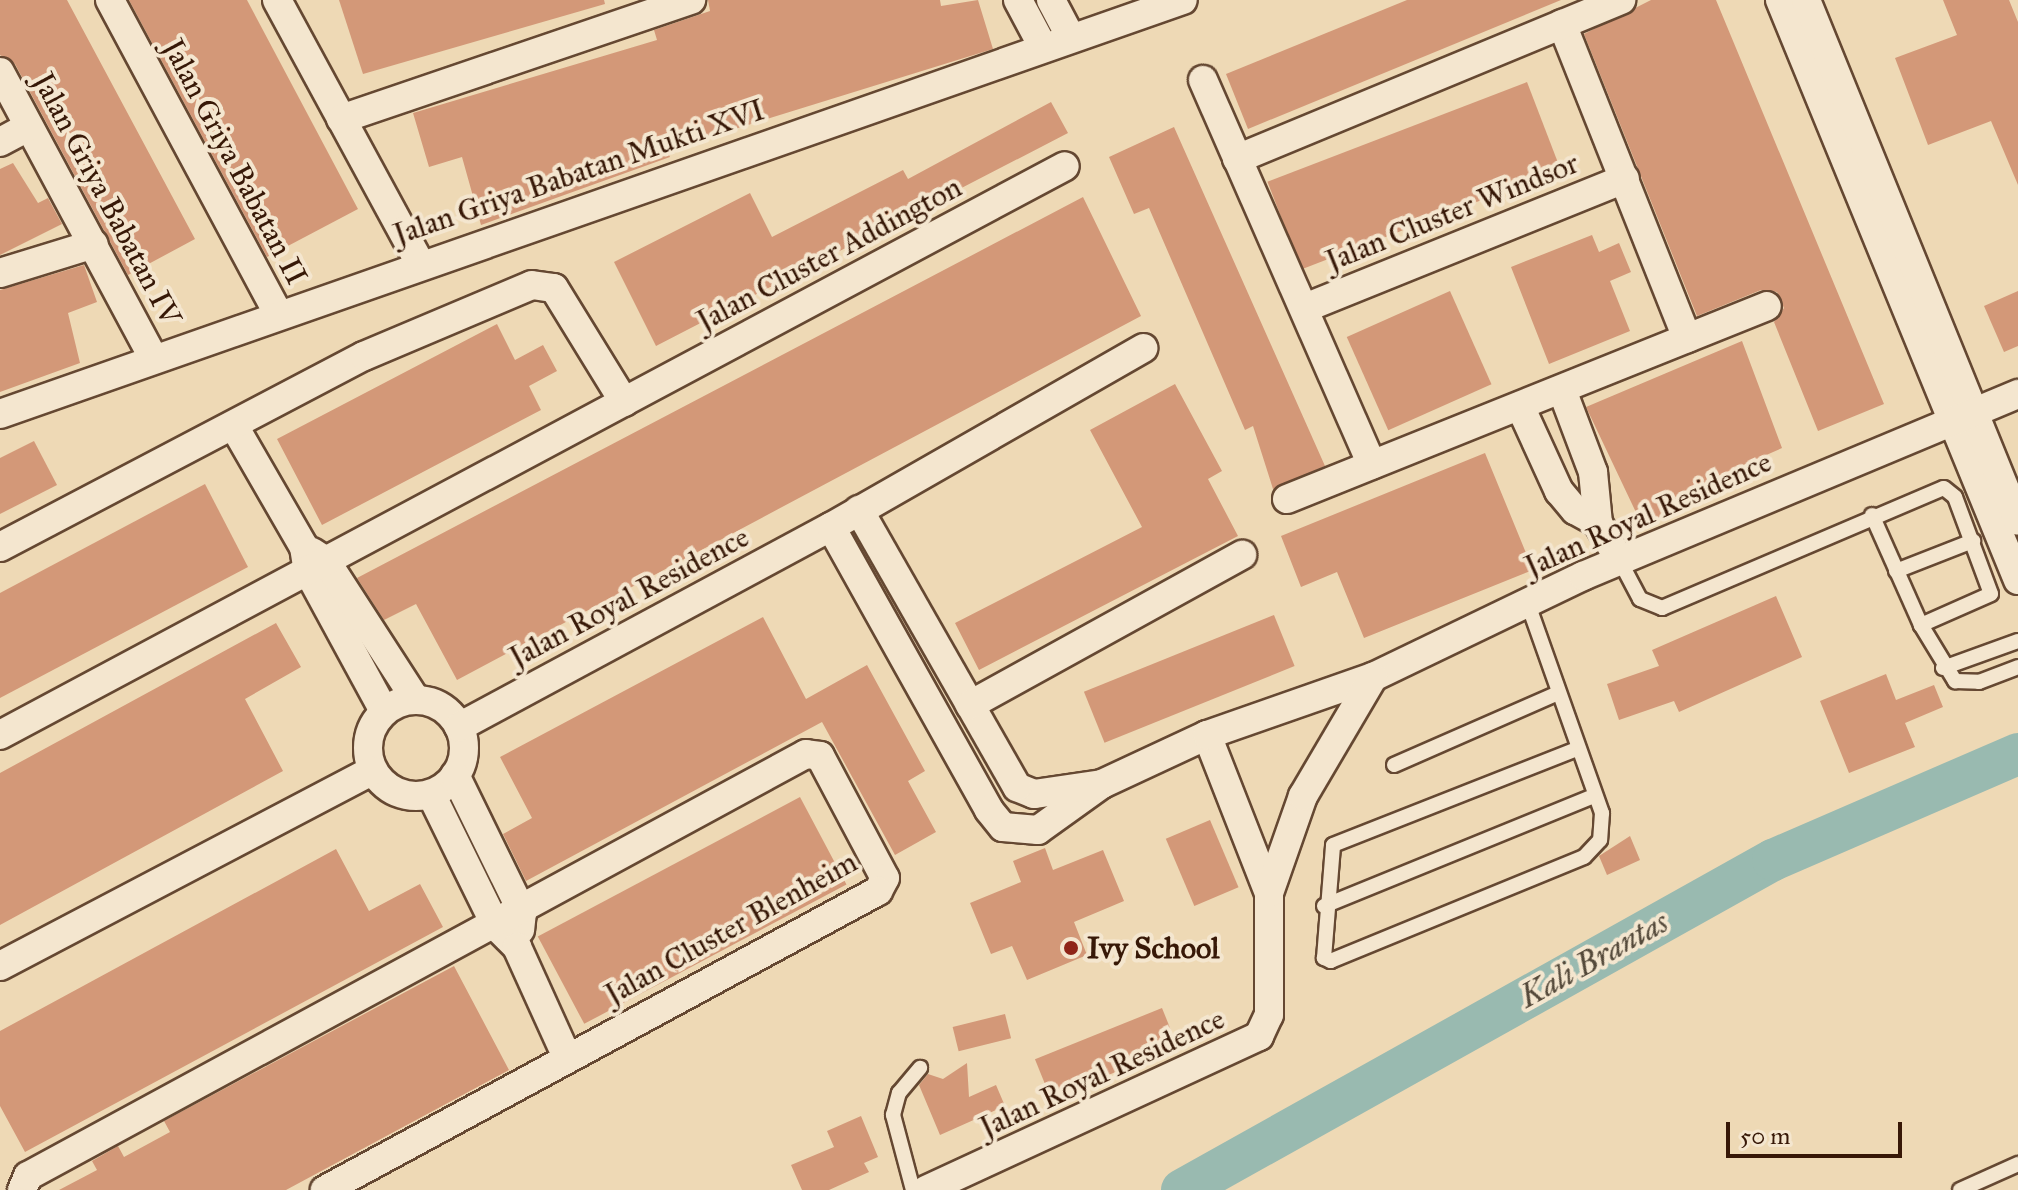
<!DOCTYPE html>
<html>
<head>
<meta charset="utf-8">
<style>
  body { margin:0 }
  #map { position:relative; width:2018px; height:1190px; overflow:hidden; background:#eed9b5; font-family:"IM FELL Great Primer",serif }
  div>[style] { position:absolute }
  .river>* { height:42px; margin:-21px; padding:0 21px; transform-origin:21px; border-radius:21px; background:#99bab0 }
  .building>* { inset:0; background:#d39878; transform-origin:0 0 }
  .roads { filter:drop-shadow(2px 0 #654832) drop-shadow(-2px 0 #654832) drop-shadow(0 2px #654832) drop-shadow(0 -2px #654832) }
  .service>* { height:14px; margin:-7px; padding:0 7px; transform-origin:7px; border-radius:7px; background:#f4e6cf }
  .minor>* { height:28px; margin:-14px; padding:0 14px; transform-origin:14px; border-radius:14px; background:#f4e6cf }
  .minor>.ring { margin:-14px; padding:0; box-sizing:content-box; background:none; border:28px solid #f4e6cf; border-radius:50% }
  .dots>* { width:22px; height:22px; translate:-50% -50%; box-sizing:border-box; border:4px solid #f4e6cf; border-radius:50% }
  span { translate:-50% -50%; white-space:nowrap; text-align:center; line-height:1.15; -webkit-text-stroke:8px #f4e6cf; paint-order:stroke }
  .street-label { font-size:30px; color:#371807 }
  .poi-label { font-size:30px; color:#371807; font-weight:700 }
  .left { translate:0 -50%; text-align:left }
  .water-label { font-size:32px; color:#54493a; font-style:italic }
  .scale { position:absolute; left:1726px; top:1122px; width:176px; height:36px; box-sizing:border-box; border:4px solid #371807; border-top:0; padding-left:10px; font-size:24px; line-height:28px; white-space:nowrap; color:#371807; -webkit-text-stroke:6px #f4e6cf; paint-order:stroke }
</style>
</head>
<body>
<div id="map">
  <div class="river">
    <i style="left:1182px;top:1190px;width:677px;rotate:-29.18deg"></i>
    <i style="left:1773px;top:860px;width:267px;rotate:-23.4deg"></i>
  </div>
  <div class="building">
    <i style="clip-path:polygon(0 0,67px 0,195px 239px,128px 275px,15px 64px,0 55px)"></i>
    <i style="clip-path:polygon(129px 0,247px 0,358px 209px,267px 257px)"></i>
    <i style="clip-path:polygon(339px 0,604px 0,605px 4px,363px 74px)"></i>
    <i style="clip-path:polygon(708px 0,940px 0,941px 6px,978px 0,993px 49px,667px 150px,670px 157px,481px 225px,462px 157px,429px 167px,413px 113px,657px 40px,654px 30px,710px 11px)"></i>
    <i style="clip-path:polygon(1407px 0,1561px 0,1248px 129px,1226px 74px)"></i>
    <i style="clip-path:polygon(1651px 0,1716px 0,1884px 404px,1818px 431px,1774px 322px,1784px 308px,1777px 292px,1761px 290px,1697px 316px,1584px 34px)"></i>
    <i style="clip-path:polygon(1943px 0,2009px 0,2018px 22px,2018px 185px,1991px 121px,1928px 145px,1895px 58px,1957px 35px)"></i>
    <i style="left:1527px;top:82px;width:94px;height:278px;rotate:69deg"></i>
    <i style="clip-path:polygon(1051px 102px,1068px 133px,656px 346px,614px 262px,750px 193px,772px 237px,903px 170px,908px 179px)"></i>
    <i style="clip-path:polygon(1174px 127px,1325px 466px,1273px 489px,1253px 426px,1245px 430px,1149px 208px,1134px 214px,1109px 157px)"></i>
    <i style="clip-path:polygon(13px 163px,38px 203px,48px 198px,62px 224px,0 255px,0 169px)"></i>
    <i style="clip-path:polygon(1083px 197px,1141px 316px,457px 680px,416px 604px,384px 620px,357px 578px)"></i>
    <i style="clip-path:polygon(1592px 235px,1599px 252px,1619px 243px,1631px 272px,1610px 281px,1630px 331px,1549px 364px,1511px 267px)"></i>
    <i style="clip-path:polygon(84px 265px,97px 302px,68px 313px,80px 363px,0 392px,0 290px)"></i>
    <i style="left:1450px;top:291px;width:102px;height:113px;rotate:66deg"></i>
    <i style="clip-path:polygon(2018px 291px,2018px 346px,2004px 352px,1984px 306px)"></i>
    <i style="clip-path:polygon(497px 324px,515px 360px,543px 345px,557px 371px,529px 386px,541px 410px,322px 525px,277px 439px)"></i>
    <i style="clip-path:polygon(1742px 341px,1782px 448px,1716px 477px,1722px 491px,1642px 525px,1586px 407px)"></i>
    <i style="clip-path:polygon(1175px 384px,1222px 471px,1208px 479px,1238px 536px,979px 670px,955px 623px,1142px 527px,1090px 430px)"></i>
    <i style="clip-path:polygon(34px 441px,57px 485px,0 514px,0 458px)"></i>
    <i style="clip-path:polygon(1485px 453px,1533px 570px,1364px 638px,1337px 572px,1301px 587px,1281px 536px)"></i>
    <i style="clip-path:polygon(205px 484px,248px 567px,0 698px,0 593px)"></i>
    <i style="clip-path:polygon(1776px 596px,1802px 657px,1679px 712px,1674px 701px,1619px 720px,1607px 684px,1659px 666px,1652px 650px)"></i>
    <i style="left:1274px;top:615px;width:55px;height:205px;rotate:68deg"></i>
    <i style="clip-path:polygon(763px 617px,806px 699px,867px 665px,925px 771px,908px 781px,936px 832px,895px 855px,822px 722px,526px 881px,503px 834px,532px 818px,500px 757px)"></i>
    <i style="clip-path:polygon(276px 623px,301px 667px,245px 699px,283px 771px,0 925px,0 773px)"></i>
    <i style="clip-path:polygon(1886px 674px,1896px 700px,1934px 685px,1943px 707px,1905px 723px,1915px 747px,1849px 773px,1820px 701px)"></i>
    <i style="left:800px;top:797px;width:99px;height:297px;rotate:62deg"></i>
    <i style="left:1210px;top:820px;width:73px;height:48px;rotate:67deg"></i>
    <i style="clip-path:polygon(1630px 836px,1640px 860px,1607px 875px,1599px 856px)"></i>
    <i style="clip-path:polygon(1045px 848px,1053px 870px,1103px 850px,1124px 901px,1074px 922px,1087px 955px,1027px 980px,1012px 946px,991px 954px,970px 903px,1021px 882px,1013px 861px)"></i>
    <i style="clip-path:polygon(336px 849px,369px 911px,420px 884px,443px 927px,25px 1152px,0 1106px,0 1031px)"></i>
    <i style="clip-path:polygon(454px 966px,509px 1070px,286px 1190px,59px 1190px,97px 1170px,92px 1161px,118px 1146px,124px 1157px,170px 1132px,164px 1121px)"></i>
    <i style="left:1162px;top:1008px;width:42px;height:137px;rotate:68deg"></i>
    <i style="left:1005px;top:1014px;width:25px;height:54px;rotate:76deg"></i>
    <i style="clip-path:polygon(967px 1063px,969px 1097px,996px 1085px,1005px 1106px,940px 1135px,919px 1085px,928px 1074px,943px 1079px)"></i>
    <i style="clip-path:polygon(861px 1116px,878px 1157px,864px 1163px,869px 1172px,829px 1190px,802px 1190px,791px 1165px,834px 1147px,827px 1131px)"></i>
  </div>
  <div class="roads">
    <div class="service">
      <i style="left:1872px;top:515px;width:120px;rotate:66deg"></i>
      <i style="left:1620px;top:561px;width:43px;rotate:62.2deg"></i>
      <i style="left:1640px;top:599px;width:24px;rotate:22deg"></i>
      <i style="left:1662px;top:608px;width:306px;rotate:-23.1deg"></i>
      <i style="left:1944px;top:488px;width:14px;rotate:39deg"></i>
      <i style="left:1955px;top:497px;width:103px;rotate:69.6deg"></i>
      <i style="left:1991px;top:594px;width:77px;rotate:156.1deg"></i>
      <i style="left:1921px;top:625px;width:66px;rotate:58.7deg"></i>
      <i style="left:1955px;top:681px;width:24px;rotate:2deg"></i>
      <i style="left:1979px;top:682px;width:42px;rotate:-21deg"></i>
      <i style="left:1896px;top:571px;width:83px;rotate:-21.3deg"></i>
      <i style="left:1528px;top:604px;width:222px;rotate:70.5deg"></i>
      <i style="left:1602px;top:813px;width:27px;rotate:94deg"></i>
      <i style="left:1600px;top:840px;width:23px;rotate:133deg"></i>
      <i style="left:1584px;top:857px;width:274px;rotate:157.7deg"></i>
      <i style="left:1331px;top:961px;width:8px;rotate:-157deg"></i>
      <i style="left:1324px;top:958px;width:113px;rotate:-85.4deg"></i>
      <i style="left:1333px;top:845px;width:262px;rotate:-21.5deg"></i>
      <i style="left:1943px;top:668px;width:80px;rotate:-19.8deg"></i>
      <i style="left:1394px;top:765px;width:179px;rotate:-23.7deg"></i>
      <i style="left:1324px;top:906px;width:292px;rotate:-22.2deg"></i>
      <i style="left:913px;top:1190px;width:78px;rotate:-104.9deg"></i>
      <i style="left:893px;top:1115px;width:23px;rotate:-75deg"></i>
      <i style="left:899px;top:1093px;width:33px;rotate:-50deg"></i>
      <i style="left:1960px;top:1190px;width:64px;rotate:-24.1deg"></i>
    </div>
    <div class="minor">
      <i style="left:110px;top:0;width:355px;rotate:61.8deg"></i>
      <i style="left:277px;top:0;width:299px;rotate:61.5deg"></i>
      <i style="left:1018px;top:0;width:53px;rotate:62deg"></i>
      <i style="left:1051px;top:0;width:43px;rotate:62.2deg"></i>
      <i style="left:1780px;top:0;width:627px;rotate:67.69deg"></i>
      <i style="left:1806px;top:0;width:562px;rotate:67.86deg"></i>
      <i style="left:1562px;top:24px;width:338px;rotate:68.3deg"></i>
      <i style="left:0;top:72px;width:326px;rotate:61.8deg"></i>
      <i style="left:1203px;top:80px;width:420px;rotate:66.3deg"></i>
      <i style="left:341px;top:119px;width:370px;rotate:-18.8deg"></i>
      <i style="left:0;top:142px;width:32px;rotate:-28deg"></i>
      <i style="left:1237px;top:159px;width:416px;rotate:-22.5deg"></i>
      <i style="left:0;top:273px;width:98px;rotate:-17.1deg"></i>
      <i style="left:1305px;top:308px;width:345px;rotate:-22deg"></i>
      <i style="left:1562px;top:390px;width:88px;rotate:69.3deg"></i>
      <i style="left:1593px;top:472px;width:51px;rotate:84.4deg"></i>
      <i style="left:1520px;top:406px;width:94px;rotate:65.4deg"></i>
      <i style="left:1559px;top:491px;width:25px;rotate:50deg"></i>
      <i style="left:1575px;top:510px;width:26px;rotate:29deg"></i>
      <i style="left:1598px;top:523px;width:44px;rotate:59.9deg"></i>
      <i style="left:0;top:414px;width:1253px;rotate:-19.29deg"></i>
      <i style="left:234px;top:426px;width:140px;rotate:60deg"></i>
      <i style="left:304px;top:547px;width:24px;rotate:81deg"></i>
      <i style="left:308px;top:571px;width:159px;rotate:61.5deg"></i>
      <i style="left:1287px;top:499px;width:517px;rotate:-21.9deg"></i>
      <i style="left:831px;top:527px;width:324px;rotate:60.8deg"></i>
      <i style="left:989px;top:810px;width:22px;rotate:51deg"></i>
      <i style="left:1003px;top:827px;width:35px;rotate:5deg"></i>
      <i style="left:1038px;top:830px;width:79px;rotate:-35.7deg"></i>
      <i style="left:1102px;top:784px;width:69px;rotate:171.6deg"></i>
      <i style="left:1034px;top:794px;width:18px;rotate:-158deg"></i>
      <i style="left:1017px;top:787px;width:319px;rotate:-119.7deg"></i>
      <i style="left:0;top:547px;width:411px;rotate:-27.7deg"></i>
      <i style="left:364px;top:356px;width:182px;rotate:-22.9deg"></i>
      <i style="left:532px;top:285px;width:22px;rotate:8deg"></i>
      <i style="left:554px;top:288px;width:134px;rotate:58.4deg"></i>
      <i style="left:312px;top:552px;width:17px;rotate:33deg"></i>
      <i style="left:326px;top:561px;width:162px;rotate:57.1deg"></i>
      <i class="ring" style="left:368px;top:700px;width:68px;height:68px"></i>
      <i style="left:970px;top:705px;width:311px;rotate:-28.9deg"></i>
      <i style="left:459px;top:727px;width:422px;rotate:-28.3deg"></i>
      <i style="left:831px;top:527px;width:360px;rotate:-29.8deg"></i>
      <i style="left:0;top:735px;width:1207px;rotate:-28.11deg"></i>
      <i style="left:1207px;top:735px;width:170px;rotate:68.6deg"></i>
      <i style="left:455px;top:775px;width:153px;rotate:63.9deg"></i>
      <i style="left:522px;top:912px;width:18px;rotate:96deg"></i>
      <i style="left:1102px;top:784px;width:116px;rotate:-25deg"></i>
      <i style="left:1207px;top:735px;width:176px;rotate:-19.3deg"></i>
      <i style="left:1373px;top:677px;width:233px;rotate:-25.7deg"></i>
      <i style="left:1583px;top:576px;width:472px;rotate:-22.7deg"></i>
      <i style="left:431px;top:794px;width:147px;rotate:63.8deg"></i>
      <i style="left:496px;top:926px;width:30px;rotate:45deg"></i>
      <i style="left:517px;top:947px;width:121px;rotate:65.6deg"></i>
      <i style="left:0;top:966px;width:420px;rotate:-27.7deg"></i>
      <i style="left:22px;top:1190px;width:15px;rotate:-67deg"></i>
      <i style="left:28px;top:1176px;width:885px;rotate:-28.48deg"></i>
      <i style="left:806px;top:754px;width:14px;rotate:8deg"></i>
      <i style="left:820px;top:756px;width:138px;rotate:62deg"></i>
      <i style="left:885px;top:878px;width:15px;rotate:118deg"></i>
      <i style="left:878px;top:891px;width:629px;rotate:151.6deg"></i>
      <i style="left:926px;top:1190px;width:367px;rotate:-24.8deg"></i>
      <i style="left:1259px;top:1036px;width:23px;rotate:-65deg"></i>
      <i style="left:1269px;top:1015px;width:122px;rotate:-90deg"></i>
      <i style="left:1269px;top:893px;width:103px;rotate:-70.7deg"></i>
      <i style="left:1303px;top:796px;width:138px;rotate:-59.5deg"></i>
    </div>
  </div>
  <div class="dots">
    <i style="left:1071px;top:948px;background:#8f2418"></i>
  </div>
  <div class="street-label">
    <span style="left:235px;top:162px;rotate:62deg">Jalan Griya Babatan II</span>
    <span style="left:579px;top:172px;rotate:-19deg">Jalan Griya Babatan Mukti XVI</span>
    <span style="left:107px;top:199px;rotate:62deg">Jalan Griya Babatan IV</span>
    <span style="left:1452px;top:212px;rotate:-22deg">Jalan Cluster Windsor</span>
    <span style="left:829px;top:254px;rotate:-28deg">Jalan Cluster Addington</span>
    <span style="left:1648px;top:514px;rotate:-24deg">Jalan Royal Residence</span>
    <span style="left:629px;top:597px;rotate:-28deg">Jalan Royal Residence</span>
    <span style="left:731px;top:928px;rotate:-29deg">Jalan Cluster Blenheim</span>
    <span style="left:1102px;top:1073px;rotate:-25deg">Jalan Royal Residence</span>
  </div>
  <div class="poi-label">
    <span class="left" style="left:1087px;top:948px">Ivy School</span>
  </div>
  <div class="water-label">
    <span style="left:1594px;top:960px;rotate:-29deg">Kali Brantas</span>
  </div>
  <div class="scale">50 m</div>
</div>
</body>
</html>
